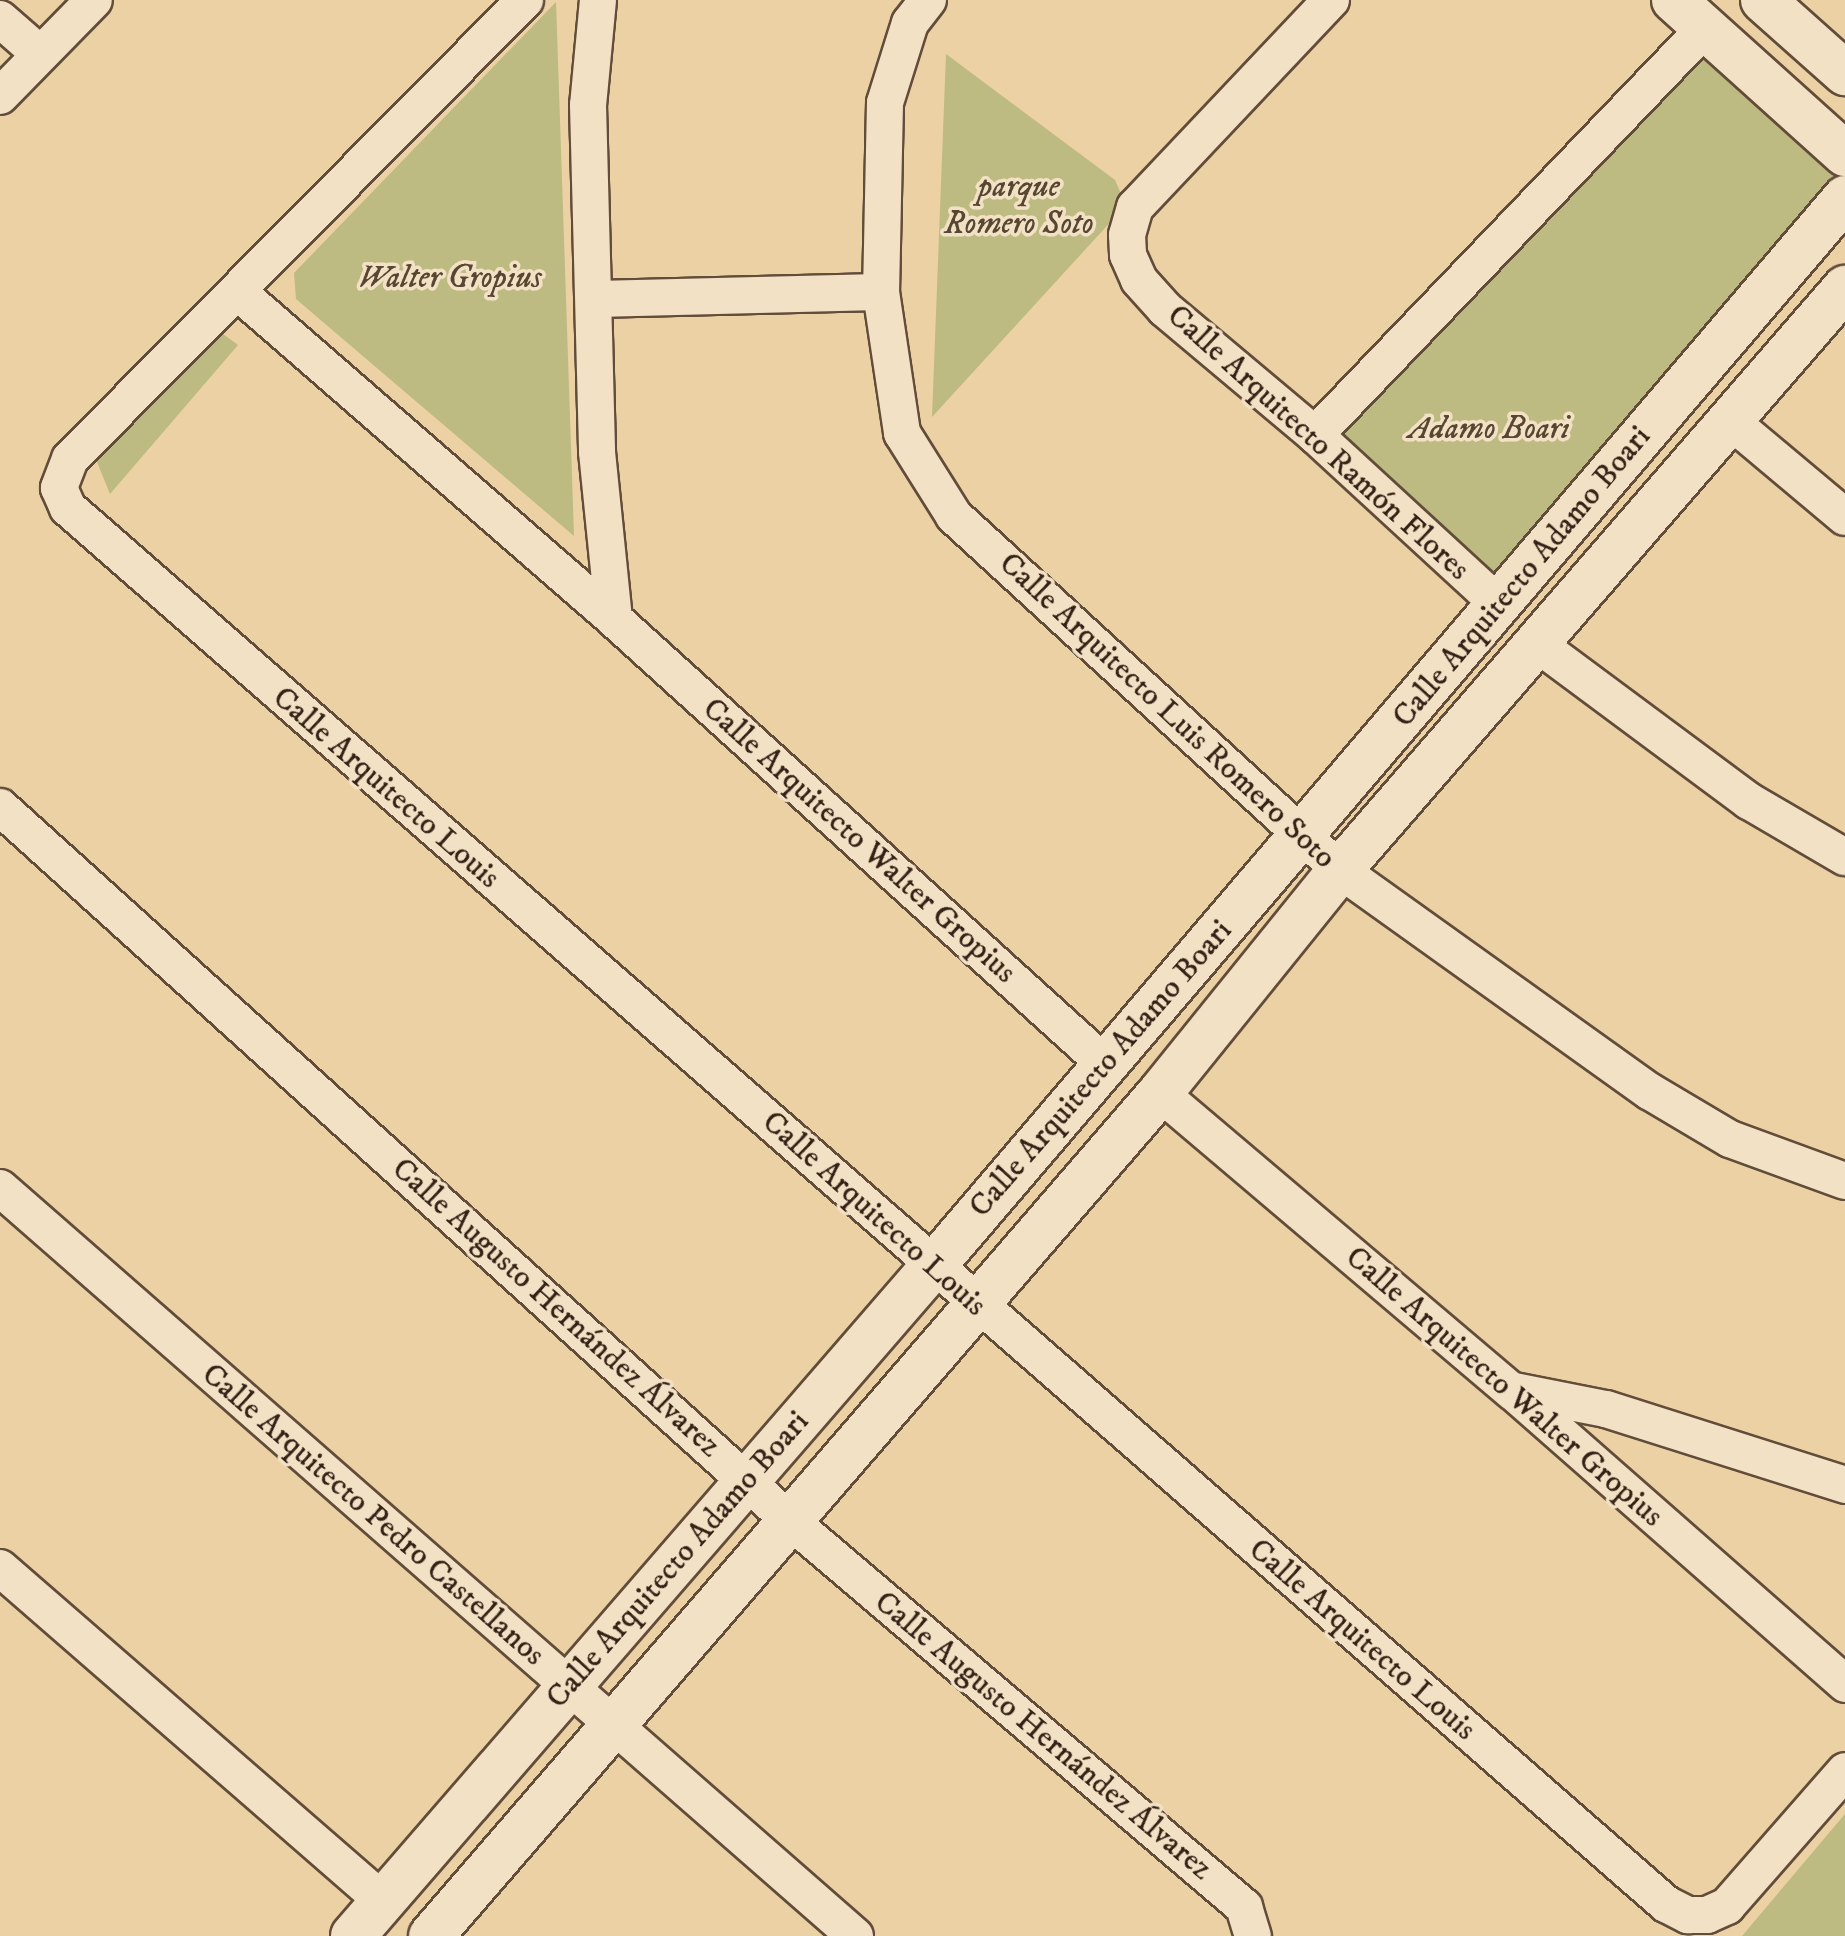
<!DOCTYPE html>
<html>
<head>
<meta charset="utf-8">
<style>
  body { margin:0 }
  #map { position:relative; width:1845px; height:1936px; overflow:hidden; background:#ebd1a4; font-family:"IM FELL DW Pica",serif }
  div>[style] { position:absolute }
  .green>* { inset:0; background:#bdba82 }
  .roads { filter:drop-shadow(2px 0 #624c3a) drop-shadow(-2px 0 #624c3a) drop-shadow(0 2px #624c3a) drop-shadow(0 -2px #624c3a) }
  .street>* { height:36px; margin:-18px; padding:0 18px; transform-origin:18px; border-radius:18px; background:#f2e1c4 }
  .secondary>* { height:44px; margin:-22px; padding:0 22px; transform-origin:22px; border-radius:22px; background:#f2e1c4 }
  span { translate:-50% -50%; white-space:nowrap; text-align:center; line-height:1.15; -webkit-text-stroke:7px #f2e1c4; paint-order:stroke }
  .park-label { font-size:32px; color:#574631; font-style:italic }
  .street-label { font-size:32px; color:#352016 }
</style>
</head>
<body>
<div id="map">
  <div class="green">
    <i style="clip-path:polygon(556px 2px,574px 536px,296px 299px,294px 273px)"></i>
    <i style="clip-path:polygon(1706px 27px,1845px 154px,1845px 198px,1499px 604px,1315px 435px)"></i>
    <i style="clip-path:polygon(946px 54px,1115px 180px,1126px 205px,932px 417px)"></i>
    <i style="clip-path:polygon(219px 331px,238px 345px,110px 494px,95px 457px)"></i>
    <i style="clip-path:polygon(1845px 1814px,1845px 1936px,1742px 1936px)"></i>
  </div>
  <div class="roads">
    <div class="street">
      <i style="left:525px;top:0;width:646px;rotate:134.75deg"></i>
      <i style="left:70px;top:459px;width:31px;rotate:111deg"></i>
      <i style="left:59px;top:488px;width:22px;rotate:66deg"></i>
      <i style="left:68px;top:508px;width:2122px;rotate:41.14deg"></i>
      <i style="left:1666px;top:1904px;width:25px;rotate:27deg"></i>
      <i style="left:1688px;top:1915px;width:19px"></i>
      <i style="left:1707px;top:1915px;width:22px;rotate:-24deg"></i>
      <i style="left:1727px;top:1906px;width:179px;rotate:-48.8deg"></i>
      <i style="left:598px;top:0;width:105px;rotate:95.4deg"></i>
      <i style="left:588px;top:105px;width:347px;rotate:88.5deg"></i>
      <i style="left:597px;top:452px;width:168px;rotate:84.2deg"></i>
      <i style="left:614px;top:619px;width:661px;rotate:42.18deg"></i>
      <i style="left:928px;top:0;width:29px;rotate:128deg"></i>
      <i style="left:910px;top:23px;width:84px;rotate:107.4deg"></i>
      <i style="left:885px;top:103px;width:189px;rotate:91.2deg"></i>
      <i style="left:881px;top:292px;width:143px;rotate:81.5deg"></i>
      <i style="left:902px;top:433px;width:98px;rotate:57.9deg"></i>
      <i style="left:954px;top:516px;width:524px;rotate:42.52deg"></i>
      <i style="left:1340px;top:870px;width:380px;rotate:35.6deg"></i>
      <i style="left:1649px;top:1091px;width:94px;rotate:30.7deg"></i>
      <i style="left:1730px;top:1139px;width:122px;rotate:20.1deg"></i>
      <i style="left:1331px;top:0;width:285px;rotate:133.4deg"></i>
      <i style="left:1135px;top:207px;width:29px;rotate:106deg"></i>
      <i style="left:1127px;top:235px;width:20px;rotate:87deg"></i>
      <i style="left:1128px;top:255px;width:27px;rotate:66deg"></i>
      <i style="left:1139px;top:280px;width:39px;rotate:48deg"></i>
      <i style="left:1165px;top:309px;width:196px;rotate:40deg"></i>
      <i style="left:1315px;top:435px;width:250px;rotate:42.6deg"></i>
      <i style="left:0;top:19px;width:53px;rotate:41.2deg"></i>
      <i style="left:0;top:96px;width:134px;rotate:-45.6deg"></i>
      <i style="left:238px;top:292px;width:498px;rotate:41deg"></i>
      <i style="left:594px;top:299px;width:287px;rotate:-1.4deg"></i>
      <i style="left:1733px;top:423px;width:146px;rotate:40deg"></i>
      <i style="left:1315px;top:435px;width:565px;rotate:-46.22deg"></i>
      <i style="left:1536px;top:643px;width:265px;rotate:36.6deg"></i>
      <i style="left:1749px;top:801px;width:111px;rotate:30.3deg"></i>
      <i style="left:0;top:807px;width:1062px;rotate:42.1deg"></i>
      <i style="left:788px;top:1519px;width:599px;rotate:40.39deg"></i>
      <i style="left:1244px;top:1907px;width:30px;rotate:73deg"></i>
      <i style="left:1160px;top:1093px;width:461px;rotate:40.3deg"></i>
      <i style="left:1512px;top:1391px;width:444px;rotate:41.3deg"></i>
      <i style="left:0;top:1188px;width:1136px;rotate:41.18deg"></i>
      <i style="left:1514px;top:1391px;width:94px;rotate:11.1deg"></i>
      <i style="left:1606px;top:1409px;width:251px;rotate:17.6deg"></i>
      <i style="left:0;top:1568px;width:508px;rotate:41.01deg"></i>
    </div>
    <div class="secondary">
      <i style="left:1674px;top:0;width:230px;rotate:42deg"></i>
      <i style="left:1763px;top:0;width:110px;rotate:41.7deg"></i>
      <i style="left:353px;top:1936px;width:889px;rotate:-49.11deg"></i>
      <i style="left:935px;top:1264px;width:1402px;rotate:-49.51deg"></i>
      <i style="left:431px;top:1936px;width:1114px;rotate:-49.15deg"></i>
      <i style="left:1160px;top:1093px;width:287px;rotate:-51.1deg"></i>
      <i style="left:1340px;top:870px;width:771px;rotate:-49.05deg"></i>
    </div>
  </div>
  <div class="park-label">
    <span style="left:1019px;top:206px">parque<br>Romero Soto</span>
    <span style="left:450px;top:278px">Walter Gropius</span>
    <span style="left:1489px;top:429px">Adamo Boari</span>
  </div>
  <div class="street-label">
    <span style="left:1318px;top:443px;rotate:42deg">Calle Arquitecto Ramón Flores</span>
    <span style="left:1522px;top:577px;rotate:-50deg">Calle Arquitecto Adamo Boari</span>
    <span style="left:1167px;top:711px;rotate:43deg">Calle Arquitecto Luis Romero Soto</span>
    <span style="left:386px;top:788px;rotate:41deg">Calle Arquitecto Louis</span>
    <span style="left:859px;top:841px;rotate:42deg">Calle Arquitecto Walter Gropius</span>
    <span style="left:1101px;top:1069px;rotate:-49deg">Calle Arquitecto Adamo Boari</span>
    <span style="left:874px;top:1214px;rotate:42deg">Calle Arquitecto Louis</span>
    <span style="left:556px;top:1308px;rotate:42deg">Calle Augusto Hernández Álvarez</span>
    <span style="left:1504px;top:1387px;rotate:41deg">Calle Arquitecto Walter Gropius</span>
    <span style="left:373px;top:1515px;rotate:41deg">Calle Arquitecto Pedro Castellanos</span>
    <span style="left:678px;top:1560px;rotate:-49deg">Calle Arquitecto Adamo Boari</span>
    <span style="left:1362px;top:1640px;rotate:41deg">Calle Arquitecto Louis</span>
    <span style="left:1043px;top:1736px;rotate:40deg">Calle Augusto Hernández Álvarez</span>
  </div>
</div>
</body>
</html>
